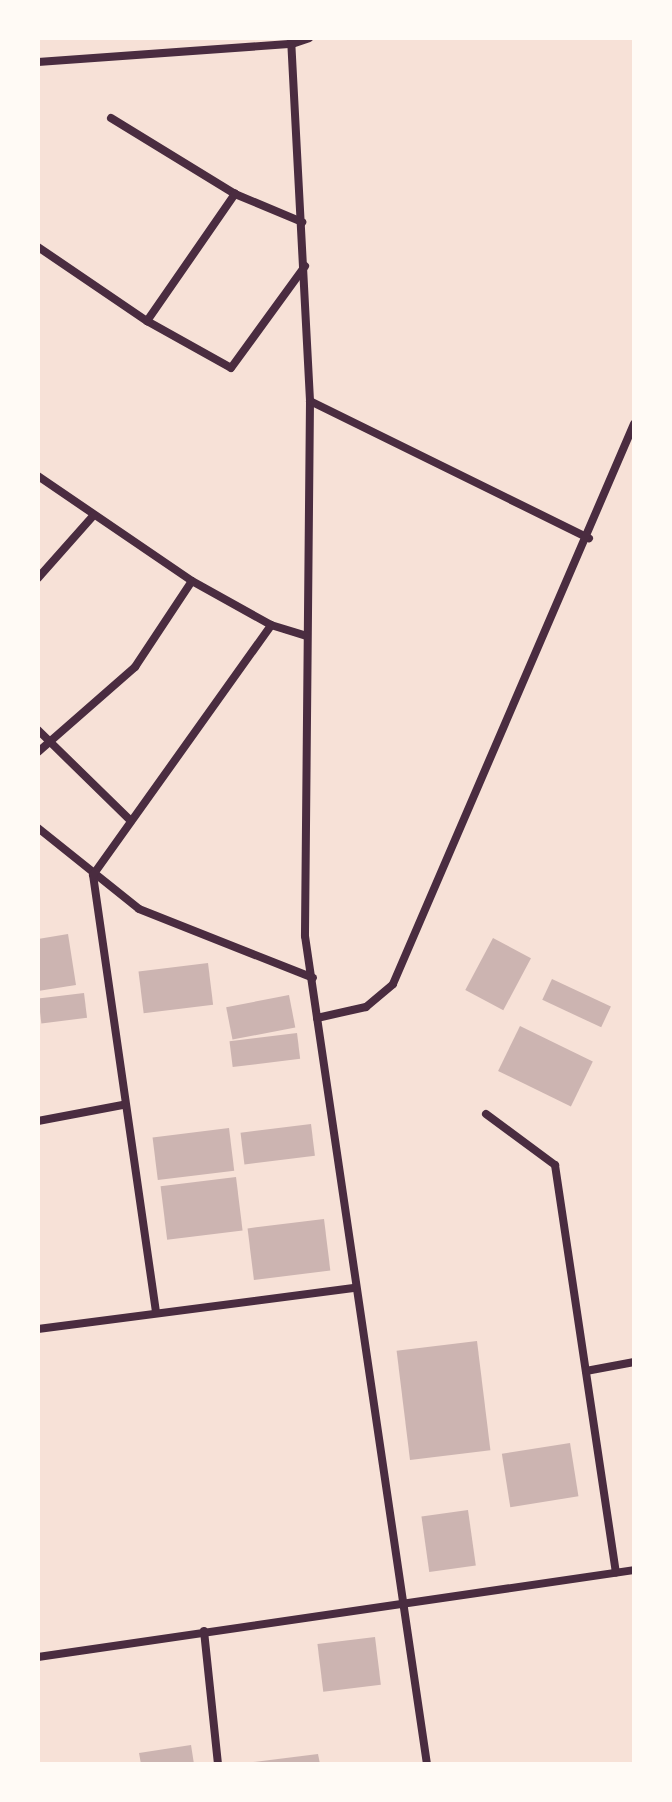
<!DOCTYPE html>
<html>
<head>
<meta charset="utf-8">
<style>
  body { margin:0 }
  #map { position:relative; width:672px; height:1802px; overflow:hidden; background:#f7e1d7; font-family:"Work Sans",sans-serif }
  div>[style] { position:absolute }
  .building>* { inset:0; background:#ccb4b1; transform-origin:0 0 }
  .minor>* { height:8px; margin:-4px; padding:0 4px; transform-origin:4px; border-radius:4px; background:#4a2c40 }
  span { translate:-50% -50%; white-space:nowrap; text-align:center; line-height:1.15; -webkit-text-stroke:7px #fffaf5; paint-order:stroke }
  .frame { position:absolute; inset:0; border:40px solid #fffaf5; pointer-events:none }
</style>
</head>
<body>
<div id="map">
  <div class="building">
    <i style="clip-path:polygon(68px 934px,76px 985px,38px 991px,38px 939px)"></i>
    <i style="left:493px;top:938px;width:43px;height:59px;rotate:28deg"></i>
    <i style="left:208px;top:963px;width:42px;height:70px;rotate:83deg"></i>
    <i style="left:552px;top:979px;width:65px;height:23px;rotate:25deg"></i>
    <i style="left:84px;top:993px;width:25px;height:46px;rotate:83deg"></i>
    <i style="left:289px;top:995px;width:33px;height:64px;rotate:79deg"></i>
    <i style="left:520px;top:1026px;width:81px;height:50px;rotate:26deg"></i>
    <i style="left:297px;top:1033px;width:26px;height:68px;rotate:83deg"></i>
    <i style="left:311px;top:1124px;width:32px;height:71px;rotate:83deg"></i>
    <i style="left:229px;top:1128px;width:43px;height:77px;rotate:83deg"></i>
    <i style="left:236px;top:1177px;width:54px;height:76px;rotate:83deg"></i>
    <i style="left:324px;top:1219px;width:52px;height:77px;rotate:83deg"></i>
    <i style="left:477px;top:1341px;width:110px;height:81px;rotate:83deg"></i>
    <i style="left:570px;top:1443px;width:54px;height:69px;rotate:81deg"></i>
    <i style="left:468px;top:1510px;width:56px;height:47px;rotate:82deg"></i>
    <i style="left:375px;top:1637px;width:48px;height:58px;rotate:83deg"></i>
    <i style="clip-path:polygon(191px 1745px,194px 1764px,141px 1764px,139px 1753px)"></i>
    <i style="clip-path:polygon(318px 1754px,320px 1764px,253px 1764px,253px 1762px)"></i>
  </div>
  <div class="minor">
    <i style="left:291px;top:38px;width:363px;rotate:87deg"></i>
    <i style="left:310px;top:401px;width:535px;rotate:90.54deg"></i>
    <i style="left:305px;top:936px;width:837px;rotate:81.62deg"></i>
    <i style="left:38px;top:62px;width:255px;rotate:-4.1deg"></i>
    <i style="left:292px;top:44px;width:18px;rotate:-19deg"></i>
    <i style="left:111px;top:118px;width:145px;rotate:31.5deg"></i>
    <i style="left:235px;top:194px;width:73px;rotate:22.7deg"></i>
    <i style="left:38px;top:247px;width:132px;rotate:34.2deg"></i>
    <i style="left:147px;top:321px;width:96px;rotate:29.2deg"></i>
    <i style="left:231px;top:368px;width:126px;rotate:-54deg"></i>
    <i style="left:147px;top:321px;width:155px;rotate:-55.3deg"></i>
    <i style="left:310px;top:401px;width:311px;rotate:26.2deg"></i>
    <i style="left:38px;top:476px;width:186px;rotate:34.3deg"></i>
    <i style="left:192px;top:581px;width:90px;rotate:29.1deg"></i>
    <i style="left:271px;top:625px;width:37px;rotate:17deg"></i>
    <i style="left:38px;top:578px;width:84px;rotate:-48.4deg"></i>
    <i style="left:38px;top:730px;width:130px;rotate:44.4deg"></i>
    <i style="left:38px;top:752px;width:129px;rotate:-41.2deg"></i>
    <i style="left:135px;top:667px;width:103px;rotate:-56.5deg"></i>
    <i style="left:38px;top:828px;width:129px;rotate:38.7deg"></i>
    <i style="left:139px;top:909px;width:187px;rotate:21.6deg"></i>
    <i style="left:317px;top:1018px;width:50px;rotate:-12.7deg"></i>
    <i style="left:366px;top:1007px;width:35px;rotate:-40deg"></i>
    <i style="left:393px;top:984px;width:610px;rotate:-66.72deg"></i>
    <i style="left:486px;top:1114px;width:86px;rotate:36.5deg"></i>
    <i style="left:555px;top:1165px;width:412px;rotate:81.5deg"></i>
    <i style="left:38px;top:1121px;width:86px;rotate:-10.7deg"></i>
    <i style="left:156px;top:1312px;width:442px;rotate:-98.2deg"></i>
    <i style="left:93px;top:875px;width:307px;rotate:-54.5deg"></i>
    <i style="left:38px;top:1329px;width:320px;rotate:-7.4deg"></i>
    <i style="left:586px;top:1371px;width:49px;rotate:-10.6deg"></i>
    <i style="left:204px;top:1631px;width:134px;rotate:84deg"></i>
    <i style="left:38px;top:1657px;width:602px;rotate:-8.3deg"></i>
  </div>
  <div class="frame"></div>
</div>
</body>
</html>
